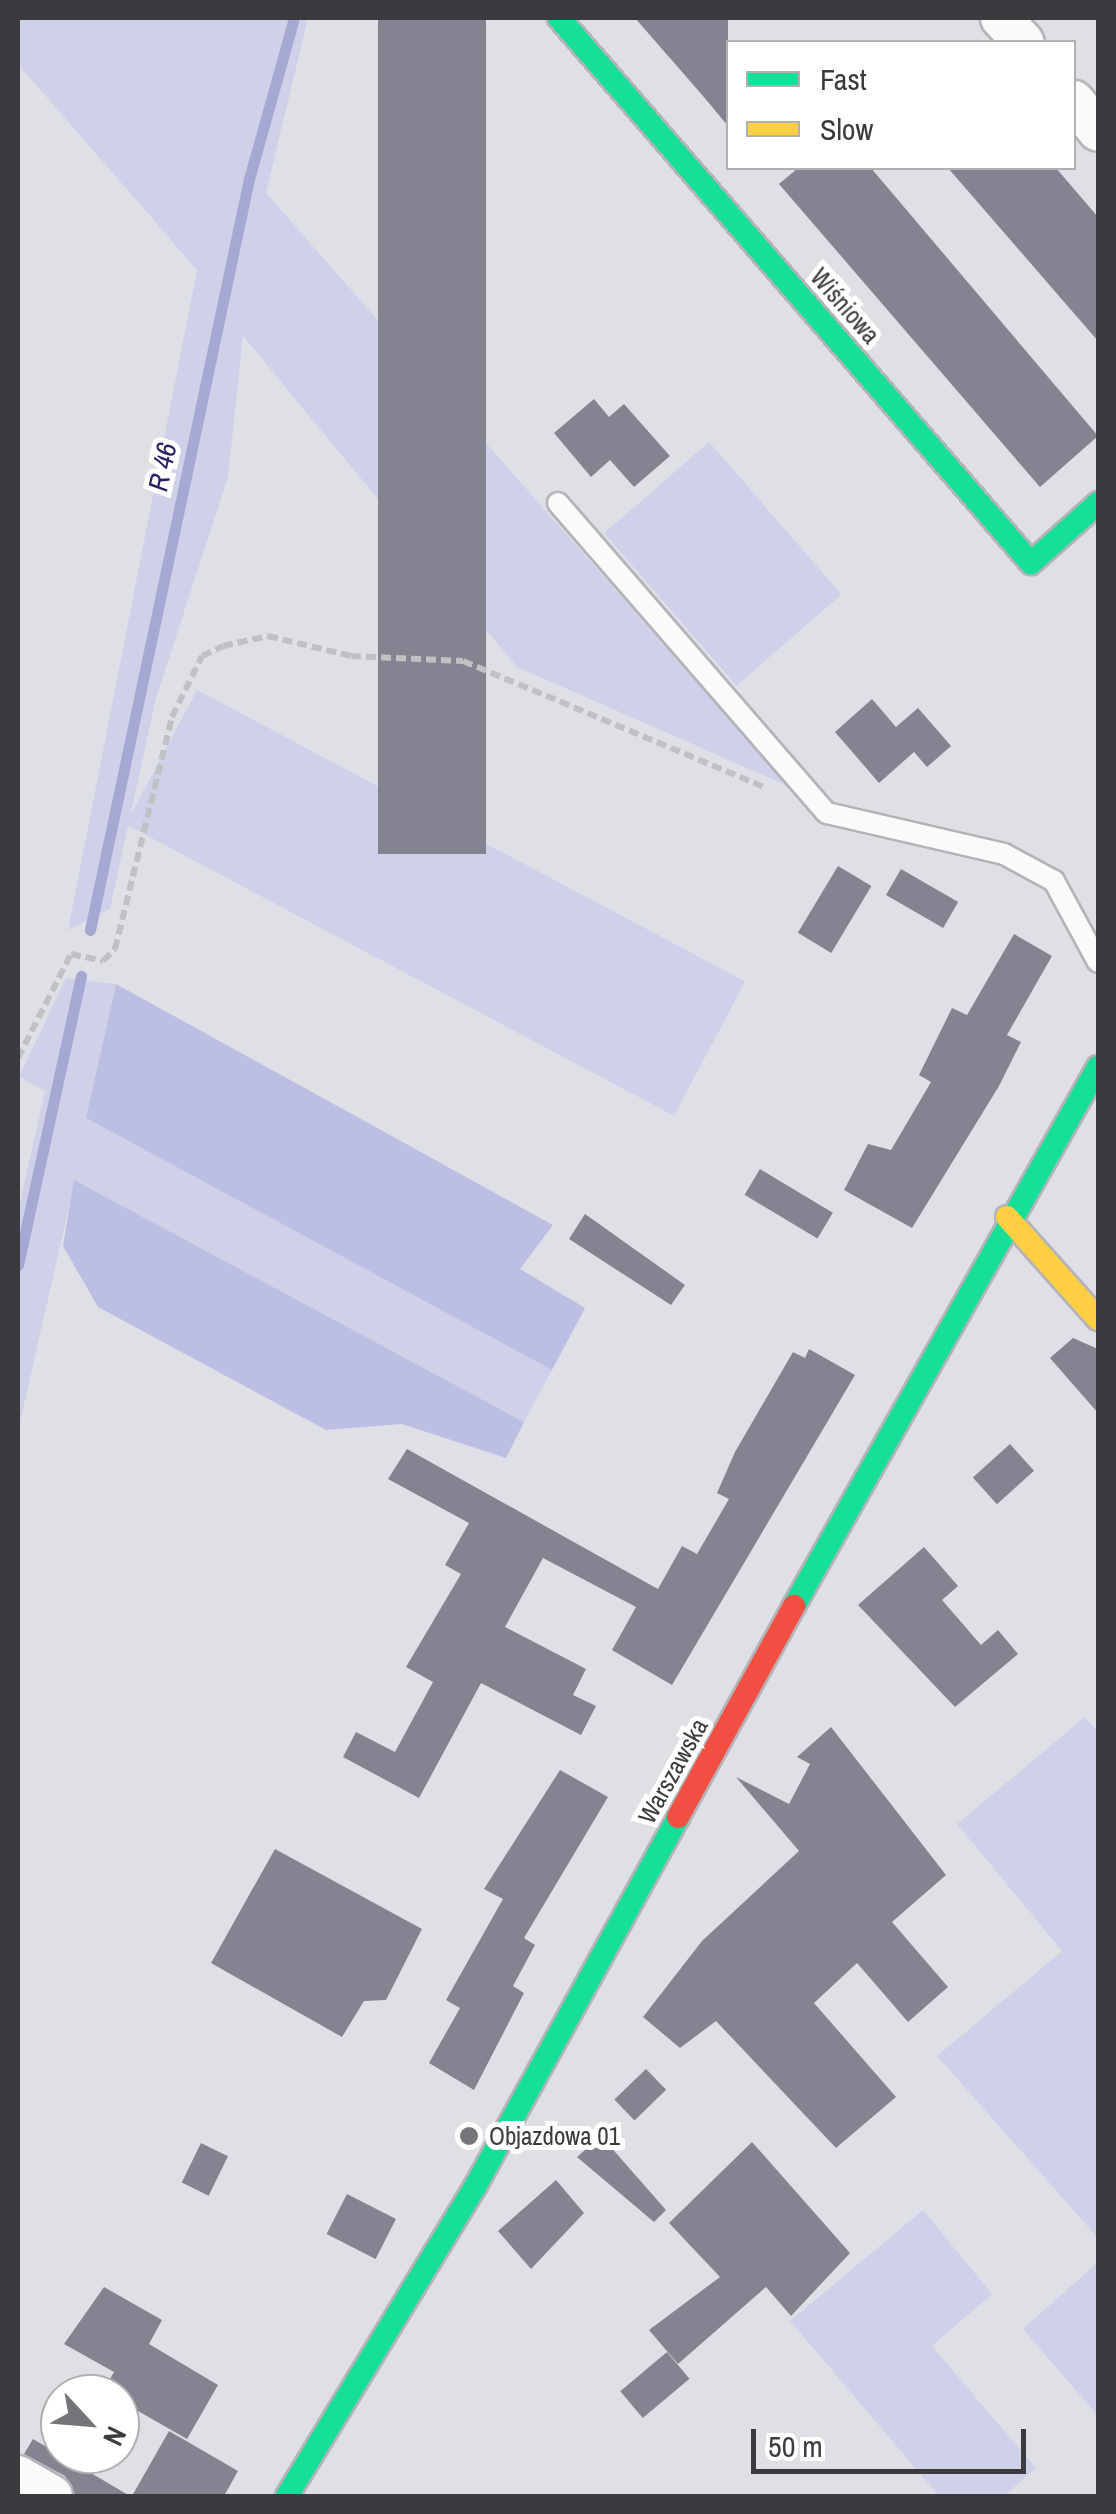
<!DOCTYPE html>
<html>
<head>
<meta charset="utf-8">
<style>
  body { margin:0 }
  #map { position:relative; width:1116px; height:2514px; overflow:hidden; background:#dfe0e6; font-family:"Archivo Narrow",sans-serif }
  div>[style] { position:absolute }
  .green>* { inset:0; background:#cfd1e9; transform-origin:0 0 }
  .forest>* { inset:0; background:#bdbee3 }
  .stream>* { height:11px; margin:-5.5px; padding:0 5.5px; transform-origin:5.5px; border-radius:5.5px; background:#a6a7d2 }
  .building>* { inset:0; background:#848490; transform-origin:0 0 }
  .path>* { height:6px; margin-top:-3px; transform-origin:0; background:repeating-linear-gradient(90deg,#c0c1c3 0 10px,transparent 0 15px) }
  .roads { filter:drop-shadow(2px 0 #b3b3b8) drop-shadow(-2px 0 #b3b3b8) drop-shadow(0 2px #b3b3b8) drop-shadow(0 -2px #b3b3b8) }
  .lane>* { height:20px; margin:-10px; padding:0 10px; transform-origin:10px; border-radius:10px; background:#fafafb }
  .street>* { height:40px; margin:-20px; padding:0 20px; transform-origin:20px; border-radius:20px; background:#fafafb }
  .fast>* { height:22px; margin:-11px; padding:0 11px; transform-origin:11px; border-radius:11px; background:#16e098 }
  .slow>* { height:22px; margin:-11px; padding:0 11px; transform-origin:11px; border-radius:11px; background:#ffcf43 }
  .jam>* { height:22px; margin:-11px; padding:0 11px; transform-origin:11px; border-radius:11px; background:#f24e42 }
  .dots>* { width:28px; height:28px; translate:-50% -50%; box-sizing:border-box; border:5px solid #fff; border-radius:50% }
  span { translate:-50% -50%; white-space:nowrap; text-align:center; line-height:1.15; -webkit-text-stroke:10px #fff; paint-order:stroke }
  .street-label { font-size:25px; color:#3a3a3f }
  .poi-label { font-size:25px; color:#3a3a3f }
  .left { translate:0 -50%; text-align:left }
  .water-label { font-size:28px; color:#2a2066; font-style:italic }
  .frame { position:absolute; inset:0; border:20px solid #3a3a3f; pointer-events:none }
  .legend { position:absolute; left:726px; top:40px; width:350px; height:130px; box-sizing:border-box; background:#fff; border:2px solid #b0b0b2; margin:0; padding:12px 18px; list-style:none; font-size:30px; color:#3a3a3f }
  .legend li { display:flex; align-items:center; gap:20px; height:50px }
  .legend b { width:50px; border:2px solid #b0b0b2 }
  .north { position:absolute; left:40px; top:2374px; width:100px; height:100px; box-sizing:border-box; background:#fff; border:2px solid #b0b0b2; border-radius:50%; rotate:116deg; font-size:28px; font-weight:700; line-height:40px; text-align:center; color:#3a3a3f }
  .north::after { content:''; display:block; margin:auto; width:35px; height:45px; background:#747479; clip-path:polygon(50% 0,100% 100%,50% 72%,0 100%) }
  .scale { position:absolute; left:751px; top:2429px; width:275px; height:45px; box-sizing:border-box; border:5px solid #3a3a3f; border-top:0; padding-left:12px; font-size:30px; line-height:35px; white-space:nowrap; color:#3a3a3f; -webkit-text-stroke:8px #fff; paint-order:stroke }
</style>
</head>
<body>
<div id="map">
  <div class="green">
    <i style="clip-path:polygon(18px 18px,308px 18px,266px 193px,788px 786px,517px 667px,243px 336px,228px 477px,156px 698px,110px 909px,68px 930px,197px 270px,18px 64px)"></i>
    <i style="left:709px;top:442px;width:202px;height:139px;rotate:49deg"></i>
    <i style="left:197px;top:690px;width:621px;height:152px;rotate:28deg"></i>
    <i style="clip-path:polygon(66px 978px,116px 984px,86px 1118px,552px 1370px,524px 1422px,75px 1181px,18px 1431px,18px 1211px,45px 1091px,19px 1077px)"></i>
    <i style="clip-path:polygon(1085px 1717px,1098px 1732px,1098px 2238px,937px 2056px,1062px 1951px,957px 1824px)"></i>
    <i style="clip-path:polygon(923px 2210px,992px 2294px,932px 2346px,1036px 2468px,1004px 2496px,939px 2496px,790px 2321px)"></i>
    <i style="clip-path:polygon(1098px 2262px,1098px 2416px,1023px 2329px)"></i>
  </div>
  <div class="forest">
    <i style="clip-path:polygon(116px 984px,553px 1225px,520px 1269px,585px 1308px,552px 1370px,86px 1118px)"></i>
    <i style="clip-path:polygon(74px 1180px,524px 1422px,506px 1458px,402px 1424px,326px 1430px,98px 1307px,63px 1246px)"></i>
  </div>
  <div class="stream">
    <i style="left:90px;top:930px;width:768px;rotate:-78.05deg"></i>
    <i style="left:249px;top:179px;width:167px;rotate:-74.4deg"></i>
    <i style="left:18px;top:1265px;width:296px;rotate:-77.7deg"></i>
  </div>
  <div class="building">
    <i style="left:378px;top:18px;width:108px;height:836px"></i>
    <i style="clip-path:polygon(635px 18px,728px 18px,728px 126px,703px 96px)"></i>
    <i style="clip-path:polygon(798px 168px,871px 168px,1098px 436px,1040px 487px,779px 184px)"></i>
    <i style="clip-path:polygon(948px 168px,1056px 168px,1098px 217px,1098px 341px)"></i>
    <i style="clip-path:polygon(594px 399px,609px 417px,624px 404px,670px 456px,634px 487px,610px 460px,591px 477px,554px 433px)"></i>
    <i style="clip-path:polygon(872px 699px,896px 727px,918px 708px,951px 746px,927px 767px,914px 752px,879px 783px,835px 732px)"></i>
    <i style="left:838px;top:866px;width:39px;height:78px;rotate:31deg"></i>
    <i style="left:901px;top:869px;width:66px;height:30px;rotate:30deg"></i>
    <i style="clip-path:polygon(1014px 934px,1052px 956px,1007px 1035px,1021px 1042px,999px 1086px,912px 1228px,844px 1190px,868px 1144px,891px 1150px,931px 1082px,919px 1075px,952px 1008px,967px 1015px)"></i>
    <i style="left:760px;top:1169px;width:85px;height:30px;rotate:31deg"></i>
    <i style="clip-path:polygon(585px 1214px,685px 1285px,671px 1305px,569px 1239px)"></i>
    <i style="clip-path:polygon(1073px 1338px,1098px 1349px,1098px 1413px,1050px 1358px)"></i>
    <i style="clip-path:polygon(809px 1349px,855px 1375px,672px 1685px,612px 1650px,636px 1607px,543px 1558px,505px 1627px,586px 1669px,573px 1695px,596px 1706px,581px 1735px,481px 1683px,419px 1798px,343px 1757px,356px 1732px,395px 1752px,433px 1682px,406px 1667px,461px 1574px,445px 1565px,469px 1523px,388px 1479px,407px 1449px,658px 1589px,682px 1546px,697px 1554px,729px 1499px,717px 1493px,735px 1452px,793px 1352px,805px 1358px)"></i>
    <i style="left:1010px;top:1444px;width:36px;height:50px;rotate:48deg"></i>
    <i style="clip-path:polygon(924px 1547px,958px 1586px,942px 1600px,981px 1645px,998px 1630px,1018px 1654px,955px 1707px,858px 1605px)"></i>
    <i style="clip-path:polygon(831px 1727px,946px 1875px,892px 1922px,948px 1987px,908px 2022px,857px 1963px,814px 2003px,896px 2097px,836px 2148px,716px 2021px,680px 2048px,643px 2017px,702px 1941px,799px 1851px,736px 1777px,789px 1804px,810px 1764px,797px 1757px)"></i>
    <i style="clip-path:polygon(560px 1770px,608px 1797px,524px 1938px,535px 1945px,513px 1986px,524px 1993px,474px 2090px,429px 2063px,460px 2008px,446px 2000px,503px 1899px,484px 1889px)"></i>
    <i style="clip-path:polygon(275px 1849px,422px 1929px,386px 2000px,364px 2001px,342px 2037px,211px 1963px)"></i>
    <i style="left:646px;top:2069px;width:29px;height:44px;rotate:46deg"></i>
    <i style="clip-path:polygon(601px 2136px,666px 2210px,654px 2222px,577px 2157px)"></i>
    <i style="clip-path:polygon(752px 2142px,850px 2253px,791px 2316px,766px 2287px,678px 2364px,649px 2330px,720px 2277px,669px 2223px)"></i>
    <i style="left:201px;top:2143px;width:30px;height:44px;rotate:26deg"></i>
    <i style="clip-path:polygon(556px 2180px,584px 2213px,531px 2269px,498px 2231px)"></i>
    <i style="left:347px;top:2194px;width:55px;height:45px;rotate:27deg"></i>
    <i style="clip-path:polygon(104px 2287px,162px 2320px,149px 2344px,218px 2385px,187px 2439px,103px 2391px,114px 2372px,64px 2344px)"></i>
    <i style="left:667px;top:2352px;width:35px;height:61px;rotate:50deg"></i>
    <i style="clip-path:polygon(169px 2431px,238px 2471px,224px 2496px,132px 2496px)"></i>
    <i style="clip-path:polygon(33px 2439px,130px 2496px,76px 2496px,65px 2476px,24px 2454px)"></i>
  </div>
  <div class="path">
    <i style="left:18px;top:1058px;width:117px;rotate:-63deg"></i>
    <i style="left:71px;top:954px;width:33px;rotate:12deg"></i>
    <i style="left:103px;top:961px;width:17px;rotate:-45deg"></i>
    <i style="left:115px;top:949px;width:239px;rotate:-76.2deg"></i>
    <i style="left:172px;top:717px;width:68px;rotate:-63.8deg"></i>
    <i style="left:202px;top:656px;width:23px;rotate:-25deg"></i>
    <i style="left:223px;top:646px;width:46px;rotate:-12.5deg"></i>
    <i style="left:268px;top:636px;width:85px;rotate:13.5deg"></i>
    <i style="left:351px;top:656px;width:112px;rotate:2.6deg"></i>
    <i style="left:463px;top:661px;width:329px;rotate:22.7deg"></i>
  </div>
  <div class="roads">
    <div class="lane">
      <i style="left:558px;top:503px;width:410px;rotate:49.1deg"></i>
      <i style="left:827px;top:813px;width:182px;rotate:13deg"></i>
      <i style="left:1004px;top:854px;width:57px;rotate:28.4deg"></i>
      <i style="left:1054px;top:881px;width:92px;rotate:61.5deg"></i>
    </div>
    <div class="street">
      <i style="left:1001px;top:18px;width:33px;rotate:47deg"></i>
      <i style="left:1074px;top:101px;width:38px;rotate:51deg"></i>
      <i style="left:18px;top:2476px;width:39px;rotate:30deg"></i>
    </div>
    <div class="fast">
      <i style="left:559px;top:18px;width:721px;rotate:49.11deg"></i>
      <i style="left:1031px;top:563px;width:90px;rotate:-41.8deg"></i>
      <i style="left:794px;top:1606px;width:619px;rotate:-60.58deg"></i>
      <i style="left:287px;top:2496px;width:362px;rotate:-58.7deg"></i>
      <i style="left:475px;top:2187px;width:422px;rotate:-61.2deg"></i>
    </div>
    <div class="slow">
      <i style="left:1007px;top:1217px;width:137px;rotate:48.3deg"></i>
    </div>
    <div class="jam">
      <i style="left:678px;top:1817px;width:241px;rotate:-61.2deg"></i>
    </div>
  </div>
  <div class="dots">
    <i style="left:469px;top:2136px;background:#747479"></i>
  </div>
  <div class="street-label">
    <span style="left:845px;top:306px;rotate:49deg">Wiśniowa</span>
    <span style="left:673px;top:1771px;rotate:-61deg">Warszawska</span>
  </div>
  <div class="poi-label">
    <span class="left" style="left:489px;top:2136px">Objazdowa 01</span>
  </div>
  <div class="water-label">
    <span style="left:162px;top:467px;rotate:-78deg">R 46</span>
  </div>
  <div class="frame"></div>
  <ul class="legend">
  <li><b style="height:12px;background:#16e098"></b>Fast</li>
  <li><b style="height:12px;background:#ffcf43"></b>Slow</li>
  </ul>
  <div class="north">N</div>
  <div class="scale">50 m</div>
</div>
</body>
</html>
